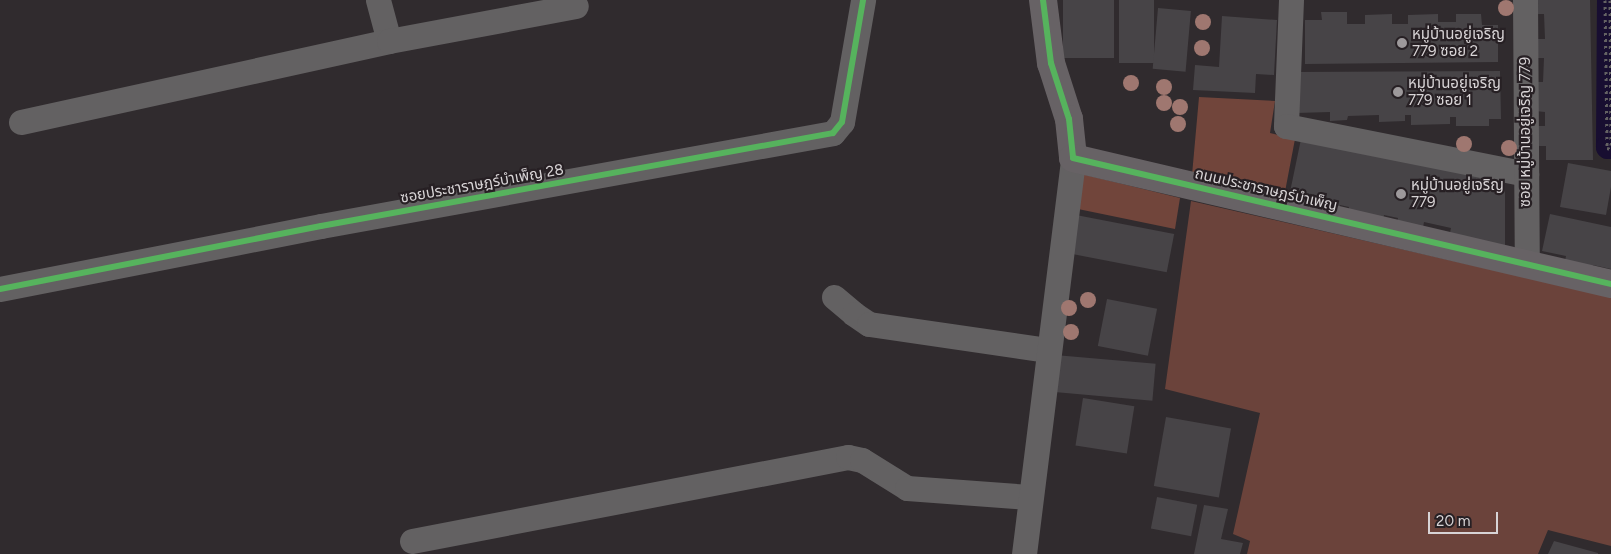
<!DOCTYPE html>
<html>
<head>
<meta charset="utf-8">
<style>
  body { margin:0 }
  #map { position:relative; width:1611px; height:554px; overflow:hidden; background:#302b2e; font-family:Figtree,"Noto Sans Thai",sans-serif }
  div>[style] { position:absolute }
  .green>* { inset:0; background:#6b433b }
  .forest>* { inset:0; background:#71453b }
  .canal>* { height:24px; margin:-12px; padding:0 12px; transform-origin:12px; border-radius:12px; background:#180e31 }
  .building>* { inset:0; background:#474447; transform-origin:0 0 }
  .path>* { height:3px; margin-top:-1.5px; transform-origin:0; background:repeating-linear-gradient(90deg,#646263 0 2.5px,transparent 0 6.5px) }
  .street>* { height:25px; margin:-12.5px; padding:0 12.5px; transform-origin:12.5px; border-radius:12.5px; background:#636162 }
  .secondary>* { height:28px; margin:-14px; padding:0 14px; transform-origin:14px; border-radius:14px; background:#676265 }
  .cycleway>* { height:6px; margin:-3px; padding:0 3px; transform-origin:3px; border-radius:3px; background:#56b35d }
  .trees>* { width:16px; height:16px; margin:-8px; border-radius:50%; background:#9f7770 }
  .dots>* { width:14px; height:14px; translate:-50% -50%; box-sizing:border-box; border:2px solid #272024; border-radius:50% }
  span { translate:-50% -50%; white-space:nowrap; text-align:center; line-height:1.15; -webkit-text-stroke:4.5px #272024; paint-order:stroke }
  .poi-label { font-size:15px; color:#d8d4d6 }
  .left { translate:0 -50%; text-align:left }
  .street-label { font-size:15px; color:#d8d4d6 }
  .scale { position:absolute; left:1428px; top:512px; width:70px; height:22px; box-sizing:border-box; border:2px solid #d8d4d6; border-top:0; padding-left:6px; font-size:15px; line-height:18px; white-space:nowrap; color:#d8d4d6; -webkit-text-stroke:4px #272024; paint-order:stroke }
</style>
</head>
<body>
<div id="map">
  <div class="green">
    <i style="clip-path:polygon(1191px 201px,1611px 297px,1611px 546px,1548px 530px,1538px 554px,1247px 554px,1250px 541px,1233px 534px,1260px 413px,1165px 389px)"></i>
  </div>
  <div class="forest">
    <i style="clip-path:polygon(1199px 97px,1275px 101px,1270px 133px,1295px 139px,1284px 197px,1192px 175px)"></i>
    <i style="clip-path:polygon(1082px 174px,1180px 198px,1175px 229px,1078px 209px)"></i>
  </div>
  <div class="canal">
    <i style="left:1609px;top:0;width:147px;rotate:90.4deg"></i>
    <i style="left:1608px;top:147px;width:3px"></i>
  </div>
  <div class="building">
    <i style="left:1063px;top:0;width:51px;height:58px"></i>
    <i style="left:1119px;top:0;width:35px;height:63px"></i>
    <i style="clip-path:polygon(1536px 0,1590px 0,1593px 160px,1546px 160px,1546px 146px,1538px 146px,1538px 126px,1545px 126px,1545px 112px,1535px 111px,1535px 82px,1543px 82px,1544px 58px,1536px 58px,1536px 39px,1545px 39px,1544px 14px,1536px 14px)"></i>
    <i style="left:1158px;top:8px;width:33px;height:61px;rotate:5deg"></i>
    <i style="clip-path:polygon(1321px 12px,1347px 12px,1347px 24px,1365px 24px,1365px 15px,1392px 14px,1392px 24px,1408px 24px,1408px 15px,1438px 14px,1438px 22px,1456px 22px,1456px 14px,1481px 14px,1482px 25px,1498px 25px,1498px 62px,1305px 64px,1305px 20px,1322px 20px)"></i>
    <i style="clip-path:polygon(1222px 16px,1277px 20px,1274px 75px,1256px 74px,1255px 93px,1193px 90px,1195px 65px,1219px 67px)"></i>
    <i style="clip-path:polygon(1500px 71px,1501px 119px,1489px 119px,1489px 126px,1456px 126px,1456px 117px,1450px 117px,1450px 124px,1411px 125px,1411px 115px,1405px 115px,1405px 121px,1379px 122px,1379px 115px,1348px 116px,1347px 120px,1330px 121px,1330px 112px,1296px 113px,1294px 72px)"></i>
    <i style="clip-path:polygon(1301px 139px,1505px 179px,1505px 249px,1449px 237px,1451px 228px,1424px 222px,1422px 233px,1396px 228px,1398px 218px,1384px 215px,1382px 225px,1347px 218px,1349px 207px,1340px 205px,1339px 214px,1301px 206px,1304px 195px,1290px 192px)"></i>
    <i style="clip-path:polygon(1568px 163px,1611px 171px,1611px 187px,1606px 215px,1560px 207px)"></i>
    <i style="clip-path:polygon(1550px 214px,1611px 227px,1611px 269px,1593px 265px,1591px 271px,1564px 265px,1566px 256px,1542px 251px)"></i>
    <i style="left:1076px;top:215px;width:100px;height:39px;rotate:11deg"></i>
    <i style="left:1107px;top:299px;width:51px;height:48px;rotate:11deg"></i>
    <i style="left:1055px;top:355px;width:101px;height:37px;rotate:5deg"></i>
    <i style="left:1083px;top:398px;width:52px;height:48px;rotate:9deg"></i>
    <i style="left:1166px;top:417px;width:66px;height:70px;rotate:10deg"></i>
    <i style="left:1157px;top:497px;width:41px;height:32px;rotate:11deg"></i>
    <i style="clip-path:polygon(1204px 505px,1228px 509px,1221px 539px,1243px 543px,1240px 554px,1194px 554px)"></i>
    <i style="clip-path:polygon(1554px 541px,1598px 553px,1598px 554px,1548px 554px)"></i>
  </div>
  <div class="path">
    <i style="left:1605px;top:0;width:148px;rotate:89.2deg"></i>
    <i style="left:1607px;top:148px;width:4px;rotate:14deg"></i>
    <i style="left:1610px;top:0;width:145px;rotate:89.6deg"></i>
  </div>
  <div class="street">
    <i style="left:378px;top:0;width:42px;rotate:75deg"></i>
    <i style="left:1291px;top:0;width:126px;rotate:92.3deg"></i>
    <i style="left:1286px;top:126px;width:245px;rotate:11.3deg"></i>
    <i style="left:1525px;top:0;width:264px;rotate:89.6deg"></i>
    <i style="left:21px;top:122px;width:377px;rotate:-12.4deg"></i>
    <i style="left:389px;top:41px;width:190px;rotate:-10.6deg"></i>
    <i style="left:0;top:289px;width:327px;rotate:-11.1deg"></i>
    <i style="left:321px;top:226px;width:520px;rotate:-10.29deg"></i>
    <i style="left:833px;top:133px;width:14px;rotate:-51deg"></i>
    <i style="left:842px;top:122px;width:124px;rotate:-80.2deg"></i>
    <i style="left:834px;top:297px;width:26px;rotate:40deg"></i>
    <i style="left:854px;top:314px;width:18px;rotate:34deg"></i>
    <i style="left:869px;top:324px;width:181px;rotate:8.3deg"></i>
    <i style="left:412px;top:541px;width:444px;rotate:-10.9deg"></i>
    <i style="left:848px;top:457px;width:14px;rotate:12deg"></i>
    <i style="left:862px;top:460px;width:53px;rotate:31.9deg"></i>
    <i style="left:907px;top:488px;width:123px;rotate:4.2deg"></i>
    <i style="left:1024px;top:554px;width:399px;rotate:-82.9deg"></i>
  </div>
  <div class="secondary">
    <i style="left:1043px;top:0;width:64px;rotate:82.8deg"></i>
    <i style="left:1051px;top:63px;width:59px;rotate:72.2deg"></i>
    <i style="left:1069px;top:119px;width:39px;rotate:84deg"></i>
    <i style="left:1073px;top:158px;width:553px;rotate:13.18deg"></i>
  </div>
  <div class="cycleway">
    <i style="left:1043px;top:0;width:64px;rotate:82.8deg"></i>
    <i style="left:1051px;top:63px;width:59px;rotate:72.2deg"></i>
    <i style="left:1069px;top:119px;width:39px;rotate:84deg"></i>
    <i style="left:1073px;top:158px;width:553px;rotate:13.18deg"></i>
    <i style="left:0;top:289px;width:327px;rotate:-11.1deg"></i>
    <i style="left:321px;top:226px;width:520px;rotate:-10.29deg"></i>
    <i style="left:833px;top:133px;width:14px;rotate:-51deg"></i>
    <i style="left:842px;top:122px;width:124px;rotate:-80.2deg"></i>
  </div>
  <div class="trees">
    <i style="left:1506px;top:8px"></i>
    <i style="left:1203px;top:22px"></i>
    <i style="left:1202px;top:48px"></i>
    <i style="left:1131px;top:83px"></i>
    <i style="left:1164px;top:87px"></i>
    <i style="left:1164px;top:103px"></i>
    <i style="left:1180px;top:107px"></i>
    <i style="left:1178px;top:124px"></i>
    <i style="left:1464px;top:144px"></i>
    <i style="left:1509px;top:148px"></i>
    <i style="left:1088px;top:300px"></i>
    <i style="left:1069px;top:308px"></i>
    <i style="left:1071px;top:332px"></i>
  </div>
  <div class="dots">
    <i style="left:1402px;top:43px;background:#9d999b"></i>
    <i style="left:1398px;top:92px;background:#9d999b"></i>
    <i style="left:1401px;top:194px;background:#9d999b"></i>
  </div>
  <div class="poi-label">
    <span class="left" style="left:1412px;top:43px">หมู่บ้านอยู่เจริญ<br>779 ซอย 2</span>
    <span class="left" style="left:1408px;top:92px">หมู่บ้านอยู่เจริญ<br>779 ซอย 1</span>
    <span class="left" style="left:1411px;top:194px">หมู่บ้านอยู่เจริญ<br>779</span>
  </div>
  <div class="street-label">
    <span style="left:1526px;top:132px;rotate:-90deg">ซอย หมู่บ้านอยู่เจริญ 779</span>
    <span style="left:482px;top:184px;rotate:-10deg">ซอยประชาราษฎร์บำเพ็ญ 28</span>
    <span style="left:1266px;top:190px;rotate:13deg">ถนนประชาราษฎร์บำเพ็ญ</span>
  </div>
  <div class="scale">20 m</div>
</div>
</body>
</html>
